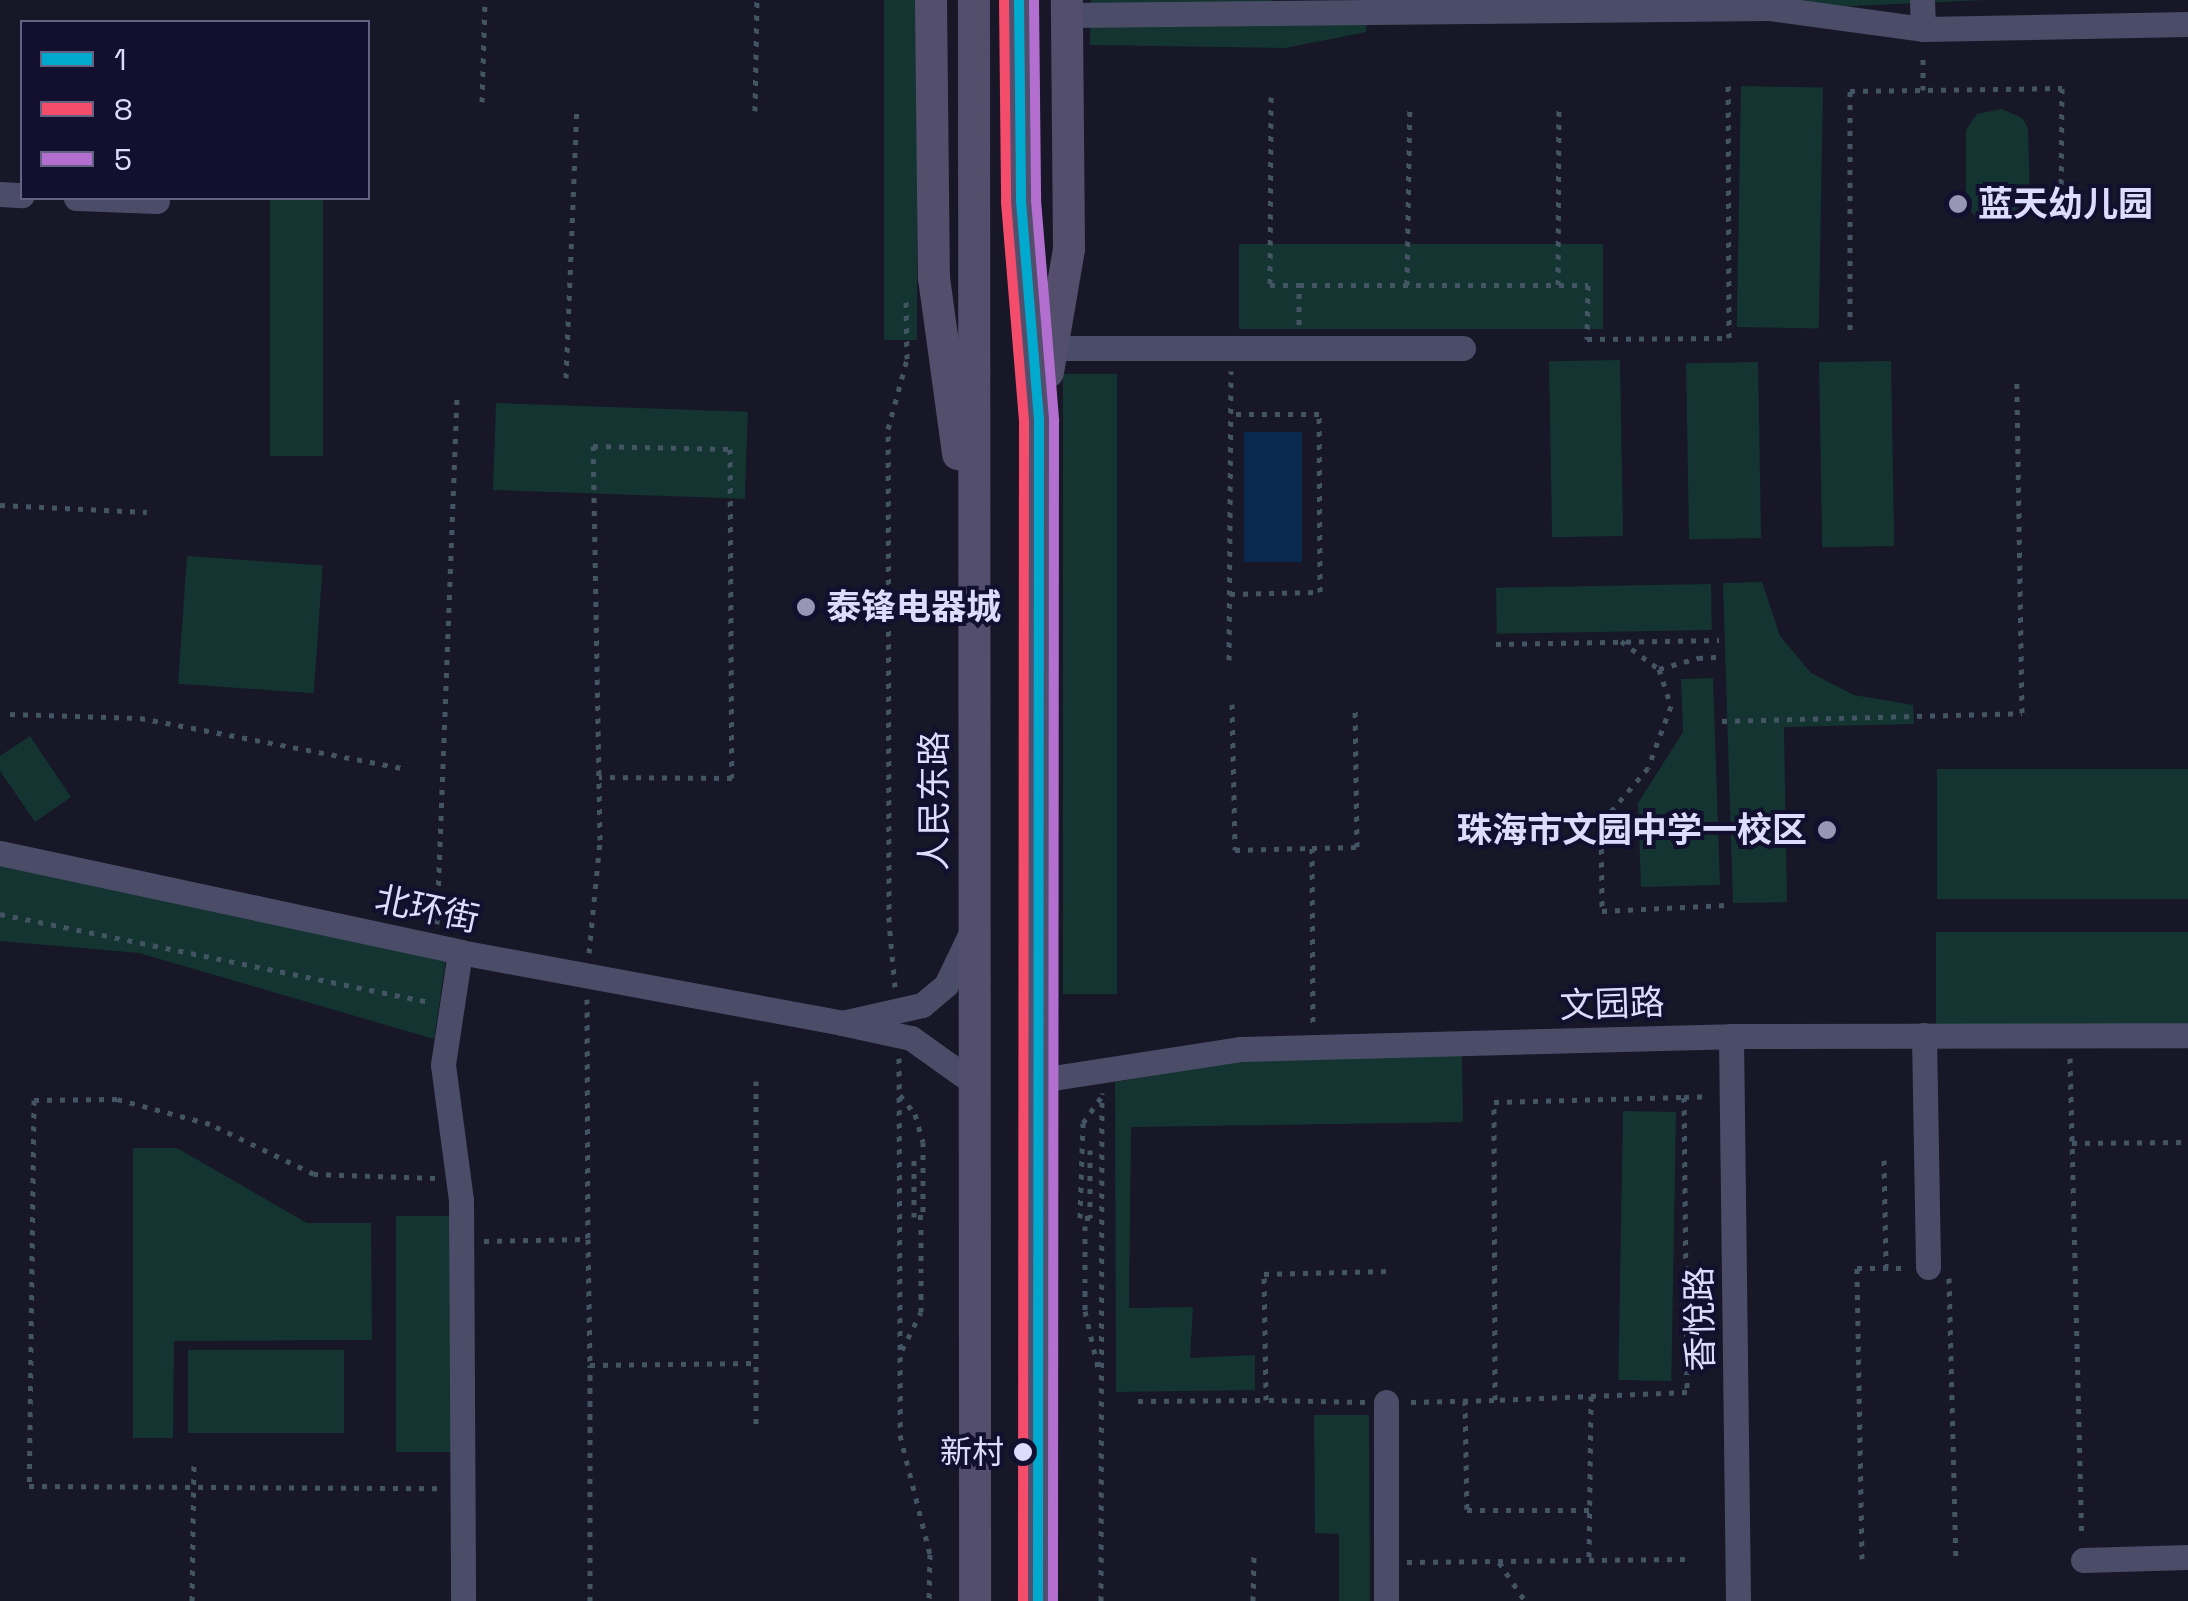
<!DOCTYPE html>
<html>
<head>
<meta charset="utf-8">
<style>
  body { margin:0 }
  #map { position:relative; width:2188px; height:1601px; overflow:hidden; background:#181727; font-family:"Space Grotesk","Noto Sans SC",sans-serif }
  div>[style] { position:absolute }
  .green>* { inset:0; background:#133431; transform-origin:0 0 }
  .water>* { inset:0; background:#0a294f; transform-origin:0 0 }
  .path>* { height:5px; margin-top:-2.5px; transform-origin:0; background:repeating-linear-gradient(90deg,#435463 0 5px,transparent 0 13px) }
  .minor>* { height:25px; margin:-12.5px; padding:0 12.5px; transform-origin:12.5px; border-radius:12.5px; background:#4b4d68 }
  .major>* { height:32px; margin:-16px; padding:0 16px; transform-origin:16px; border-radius:16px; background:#544e6d }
  .bus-1>* { height:10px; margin:-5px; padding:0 5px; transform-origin:5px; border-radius:5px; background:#00a9ce }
  .bus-2>* { height:10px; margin:-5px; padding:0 5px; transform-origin:5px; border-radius:5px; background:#f44d6c }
  .bus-3>* { height:10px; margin:-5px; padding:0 5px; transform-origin:5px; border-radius:5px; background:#b36fd0 }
  .dots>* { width:28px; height:28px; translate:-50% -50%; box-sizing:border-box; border:5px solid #12102e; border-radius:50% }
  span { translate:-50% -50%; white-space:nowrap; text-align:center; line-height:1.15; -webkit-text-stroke:8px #12102e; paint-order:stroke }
  .bus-label { font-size:32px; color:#dddcff }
  .right { translate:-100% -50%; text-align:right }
  .poi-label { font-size:35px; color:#dddcff; font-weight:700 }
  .left { translate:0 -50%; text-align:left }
  .street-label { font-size:35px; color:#dddcff }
  .legend { position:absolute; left:20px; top:20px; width:350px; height:180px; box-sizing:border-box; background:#12102e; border:2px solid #636282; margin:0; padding:12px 18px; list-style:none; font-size:30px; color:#dddcff }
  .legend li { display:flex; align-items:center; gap:20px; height:50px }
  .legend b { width:50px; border:2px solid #636282 }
</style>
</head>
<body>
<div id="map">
  <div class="green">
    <i style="left:884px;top:0;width:33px;height:340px"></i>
    <i style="clip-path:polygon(1091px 0,1272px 0,1300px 21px,1366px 11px,1366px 32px,1285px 48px,1090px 45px)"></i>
    <i style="clip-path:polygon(1658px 0,1986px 0,1830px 7px)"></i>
    <i style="left:1741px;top:86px;width:82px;height:241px;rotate:1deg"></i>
    <i style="clip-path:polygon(2002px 109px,2022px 118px,2028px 128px,2030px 198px,2017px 217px,2001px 223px,1976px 217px,1966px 205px,1966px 130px,1977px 114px)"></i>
    <i style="left:270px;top:198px;width:53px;height:258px"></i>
    <i style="left:1239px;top:244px;width:364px;height:85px"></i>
    <i style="left:1620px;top:360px;width:176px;height:71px;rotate:89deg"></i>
    <i style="left:1891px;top:361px;width:185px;height:72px;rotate:89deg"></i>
    <i style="left:1758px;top:362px;width:176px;height:72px;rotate:89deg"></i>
    <i style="left:1063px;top:374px;width:54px;height:620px"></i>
    <i style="left:496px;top:403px;width:252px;height:87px;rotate:2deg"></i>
    <i style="left:187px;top:556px;width:136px;height:128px;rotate:4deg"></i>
    <i style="clip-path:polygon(1762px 582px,1780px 636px,1811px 673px,1854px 695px,1913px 705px,1914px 724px,1784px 727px,1787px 902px,1733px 903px,1723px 583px)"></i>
    <i style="left:1711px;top:584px;width:46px;height:215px;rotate:89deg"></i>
    <i style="clip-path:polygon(1713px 678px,1720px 885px,1641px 887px,1638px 803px,1683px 732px,1681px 679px)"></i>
    <i style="clip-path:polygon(30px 736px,71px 797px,35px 822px,0 771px,0 756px)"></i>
    <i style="left:2188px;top:769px;width:130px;height:251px;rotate:90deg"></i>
    <i style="clip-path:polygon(0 864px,446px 958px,434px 1039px,139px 953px,0 941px)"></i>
    <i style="left:2188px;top:932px;width:94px;height:252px;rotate:90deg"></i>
    <i style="clip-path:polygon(1462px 1055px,1463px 1122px,1131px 1127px,1129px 1308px,1193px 1307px,1190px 1358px,1255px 1355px,1255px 1390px,1116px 1392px,1115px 1082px,1244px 1060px)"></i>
    <i style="left:1623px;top:1111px;width:53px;height:269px;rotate:1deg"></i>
    <i style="clip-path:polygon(133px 1148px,177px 1148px,307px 1223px,371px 1223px,372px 1340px,174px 1341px,173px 1438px,133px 1438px)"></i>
    <i style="left:396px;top:1216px;width:55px;height:236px"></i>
    <i style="left:344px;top:1350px;width:83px;height:156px;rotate:90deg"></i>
    <i style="clip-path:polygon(1314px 1415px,1369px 1415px,1370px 1601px,1339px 1601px,1339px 1534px,1315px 1533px)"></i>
  </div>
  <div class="water">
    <i style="left:1244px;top:432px;width:58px;height:130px"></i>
  </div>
  <div class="path">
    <i style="left:1923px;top:90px;width:38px;rotate:-90deg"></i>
    <i style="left:1271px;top:97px;width:188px;rotate:90.3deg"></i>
    <i style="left:1270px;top:285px;width:29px"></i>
    <i style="left:482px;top:102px;width:102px;rotate:-88.3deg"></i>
    <i style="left:755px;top:111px;width:111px;rotate:-89deg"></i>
    <i style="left:1407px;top:285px;width:181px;rotate:-89.1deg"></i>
    <i style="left:1558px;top:285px;width:181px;rotate:-89.7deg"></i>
    <i style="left:1299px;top:325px;width:40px;rotate:-90deg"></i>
    <i style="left:1299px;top:285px;width:289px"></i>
    <i style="left:1588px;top:285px;width:54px;rotate:91.1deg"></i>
    <i style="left:1587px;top:339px;width:142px;rotate:-0.4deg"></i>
    <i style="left:1729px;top:338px;width:254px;rotate:-90.2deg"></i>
    <i style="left:1850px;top:330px;width:239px;rotate:-90deg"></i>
    <i style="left:1850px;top:91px;width:212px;rotate:-0.8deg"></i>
    <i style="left:2062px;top:88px;width:116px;rotate:90.5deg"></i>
    <i style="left:566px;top:378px;width:272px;rotate:-87.7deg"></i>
    <i style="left:0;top:505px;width:147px;rotate:2.7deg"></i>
    <i style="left:1230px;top:594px;width:90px;rotate:-1.3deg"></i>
    <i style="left:1320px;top:592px;width:178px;rotate:-90.3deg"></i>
    <i style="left:1319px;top:414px;width:88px;rotate:180deg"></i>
    <i style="left:1621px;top:641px;width:47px;rotate:36.4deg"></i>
    <i style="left:1659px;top:669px;width:39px;rotate:72deg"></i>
    <i style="left:1671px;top:706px;width:66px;rotate:110.4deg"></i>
    <i style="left:1648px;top:768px;width:72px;rotate:130.5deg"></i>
    <i style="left:1601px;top:823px;width:88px;rotate:89.3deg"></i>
    <i style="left:1602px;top:911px;width:125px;rotate:-2.7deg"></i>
    <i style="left:1496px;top:644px;width:223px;rotate:-1deg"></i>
    <i style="left:1229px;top:660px;width:289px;rotate:-89.6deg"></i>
    <i style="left:1659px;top:669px;width:41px;rotate:-15.8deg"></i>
    <i style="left:1698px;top:658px;width:22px;rotate:-3deg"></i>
    <i style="left:1232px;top:704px;width:146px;rotate:88.8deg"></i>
    <i style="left:1235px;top:850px;width:77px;rotate:-1.5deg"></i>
    <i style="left:1312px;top:848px;width:176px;rotate:89.7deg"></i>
    <i style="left:10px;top:714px;width:130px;rotate:1.8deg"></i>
    <i style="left:140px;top:718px;width:268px;rotate:10.8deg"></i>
    <i style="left:1722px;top:721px;width:300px;rotate:-1.5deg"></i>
    <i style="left:2022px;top:713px;width:330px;rotate:-90.9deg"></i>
    <i style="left:1312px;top:848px;width:45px;rotate:-1.3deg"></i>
    <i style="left:1357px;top:847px;width:139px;rotate:-90.8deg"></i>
    <i style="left:0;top:914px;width:438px;rotate:11.6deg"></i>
    <i style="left:437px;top:924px;width:529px;rotate:-87.83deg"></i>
    <i style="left:589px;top:953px;width:114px;rotate:-84.4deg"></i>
    <i style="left:600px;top:840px;width:394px;rotate:-91deg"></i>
    <i style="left:593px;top:446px;width:137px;rotate:1.3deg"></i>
    <i style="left:730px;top:449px;width:329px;rotate:89.7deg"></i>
    <i style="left:732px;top:778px;width:133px;rotate:-179.6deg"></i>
    <i style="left:895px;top:987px;width:65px;rotate:-95.3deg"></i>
    <i style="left:889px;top:922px;width:493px;rotate:-90.1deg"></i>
    <i style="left:888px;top:429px;width:73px;rotate:-74.8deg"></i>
    <i style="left:907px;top:359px;width:58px;rotate:-91deg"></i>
    <i style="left:587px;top:999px;width:240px;rotate:89.8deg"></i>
    <i style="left:899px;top:1058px;width:377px;rotate:89.8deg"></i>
    <i style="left:900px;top:1435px;width:123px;rotate:75.9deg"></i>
    <i style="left:930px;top:1554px;width:47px;rotate:91.2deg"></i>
    <i style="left:2070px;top:1058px;width:479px;rotate:88.6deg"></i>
    <i style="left:756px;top:1081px;width:346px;rotate:90deg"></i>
    <i style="left:900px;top:1095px;width:24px;rotate:52deg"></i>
    <i style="left:915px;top:1114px;width:29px;rotate:74deg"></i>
    <i style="left:923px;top:1142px;width:75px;rotate:90deg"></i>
    <i style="left:923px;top:1217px;width:9px;rotate:180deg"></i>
    <i style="left:914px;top:1217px;width:64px;rotate:-90deg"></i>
    <i style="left:1684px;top:1097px;width:295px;rotate:89.4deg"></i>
    <i style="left:1687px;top:1392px;width:192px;rotate:177.6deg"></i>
    <i style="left:1495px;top:1400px;width:298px;rotate:-90.2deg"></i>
    <i style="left:1494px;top:1102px;width:190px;rotate:-1.5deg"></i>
    <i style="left:1684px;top:1097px;width:25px;rotate:-2deg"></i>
    <i style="left:2072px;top:1143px;width:116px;rotate:-0.5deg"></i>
    <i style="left:1090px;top:1150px;width:68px;rotate:90deg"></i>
    <i style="left:1090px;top:1218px;width:10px;rotate:180deg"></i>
    <i style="left:1080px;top:1218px;width:95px;rotate:-88.2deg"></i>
    <i style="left:1083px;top:1123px;width:33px;rotate:-55deg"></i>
    <i style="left:1884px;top:1160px;width:108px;rotate:88.9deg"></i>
    <i style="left:435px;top:1178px;width:121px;rotate:-178.1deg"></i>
    <i style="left:314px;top:1174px;width:115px;rotate:-154.3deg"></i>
    <i style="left:210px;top:1124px;width:96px;rotate:-165deg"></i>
    <i style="left:117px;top:1099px;width:83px;rotate:179.3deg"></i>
    <i style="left:34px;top:1100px;width:386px;rotate:90.7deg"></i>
    <i style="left:29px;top:1486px;width:412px;rotate:0.3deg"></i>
    <i style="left:1085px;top:1226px;width:85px;rotate:90deg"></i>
    <i style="left:1085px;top:1311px;width:63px;rotate:77.1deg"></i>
    <i style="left:484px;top:1241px;width:104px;rotate:-1.1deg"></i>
    <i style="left:588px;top:1239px;width:126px;rotate:89.1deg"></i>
    <i style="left:590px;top:1365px;width:166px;rotate:-0.7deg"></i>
    <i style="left:1949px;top:1278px;width:282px;rotate:88.6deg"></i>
    <i style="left:902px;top:1350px;width:42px;rotate:-63.4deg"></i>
    <i style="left:921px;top:1312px;width:85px;rotate:-90deg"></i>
    <i style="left:1591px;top:1396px;width:164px;rotate:90.7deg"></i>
    <i style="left:1589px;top:1560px;width:100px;rotate:-0.6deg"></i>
    <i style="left:1465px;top:1400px;width:110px;rotate:89deg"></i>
    <i style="left:1467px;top:1510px;width:122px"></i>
    <i style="left:1138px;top:1401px;width:128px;rotate:-0.4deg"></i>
    <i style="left:1365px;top:1402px;width:99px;rotate:-178.8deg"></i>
    <i style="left:1266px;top:1400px;width:126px;rotate:-90.9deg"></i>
    <i style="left:1264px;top:1274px;width:126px;rotate:-1.4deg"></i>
    <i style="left:1411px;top:1402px;width:84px;rotate:-1.4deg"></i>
    <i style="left:1862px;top:1559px;width:291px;rotate:-91deg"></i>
    <i style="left:1857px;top:1268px;width:46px"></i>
    <i style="left:1407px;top:1562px;width:182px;rotate:-0.6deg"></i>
    <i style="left:1499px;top:1562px;width:47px;rotate:56.3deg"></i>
    <i style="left:192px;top:1601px;width:137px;rotate:-89.2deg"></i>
    <i style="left:590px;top:1601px;width:236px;rotate:-90deg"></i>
    <i style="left:1101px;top:1601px;width:508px;rotate:-89.89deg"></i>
    <i style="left:1253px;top:1601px;width:47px;rotate:-88.8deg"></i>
  </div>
  <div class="minor">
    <i style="left:1922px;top:0;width:29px;rotate:88deg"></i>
    <i style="left:1067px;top:15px;width:703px;rotate:-0.57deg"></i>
    <i style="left:1770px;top:8px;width:154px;rotate:7.8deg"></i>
    <i style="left:1923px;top:29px;width:265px;rotate:-1.1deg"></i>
    <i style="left:0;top:194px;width:22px;rotate:3deg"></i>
    <i style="left:76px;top:198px;width:81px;rotate:2.1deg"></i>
    <i style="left:1052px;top:348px;width:411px"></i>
    <i style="left:0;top:853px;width:471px;rotate:12.1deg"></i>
    <i style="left:460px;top:952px;width:389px;rotate:10.5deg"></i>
    <i style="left:970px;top:935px;width:55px;rotate:115.6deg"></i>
    <i style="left:946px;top:985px;width:31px;rotate:140deg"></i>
    <i style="left:922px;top:1005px;width:82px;rotate:167.3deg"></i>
    <i style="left:842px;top:1023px;width:71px;rotate:12.3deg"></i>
    <i style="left:911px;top:1038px;width:77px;rotate:35.5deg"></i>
    <i style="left:460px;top:952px;width:114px;rotate:98.6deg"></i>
    <i style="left:443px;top:1065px;width:136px;rotate:82.4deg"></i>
    <i style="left:461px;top:1200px;width:401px;rotate:89.7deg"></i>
    <i style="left:1924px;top:1035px;width:232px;rotate:89deg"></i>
    <i style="left:1731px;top:1036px;width:565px;rotate:89.29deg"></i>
    <i style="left:1040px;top:1080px;width:202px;rotate:-8.8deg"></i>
    <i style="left:1240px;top:1049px;width:491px;rotate:-1.5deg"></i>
    <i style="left:1731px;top:1036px;width:457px;rotate:-0.1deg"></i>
    <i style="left:1386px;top:1402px;width:199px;rotate:90deg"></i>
    <i style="left:2083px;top:1560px;width:105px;rotate:-1.6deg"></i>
  </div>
  <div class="major">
    <i style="left:931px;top:0;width:278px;rotate:89.4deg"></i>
    <i style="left:934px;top:278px;width:178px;rotate:82.2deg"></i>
    <i style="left:974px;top:0;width:1601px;rotate:89.96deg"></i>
    <i style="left:1019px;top:0;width:201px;rotate:89.4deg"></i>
    <i style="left:1021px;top:201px;width:221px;rotate:85.3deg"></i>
    <i style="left:1039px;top:421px;width:1180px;rotate:90.05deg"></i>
    <i style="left:1048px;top:372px;width:125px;rotate:-80.3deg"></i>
    <i style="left:1069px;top:249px;width:249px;rotate:-90.5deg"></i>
  </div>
  <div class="bus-1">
    <i style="left:1019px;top:0;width:201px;rotate:89.4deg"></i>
    <i style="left:1021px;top:201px;width:221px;rotate:85.3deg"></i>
    <i style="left:1039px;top:421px;width:1180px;rotate:90.05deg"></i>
  </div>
  <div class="bus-2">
    <i style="left:1004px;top:0;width:202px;rotate:89.4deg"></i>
    <i style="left:1006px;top:202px;width:221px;rotate:85.3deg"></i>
    <i style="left:1024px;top:422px;width:1179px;rotate:90.05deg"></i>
  </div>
  <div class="bus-3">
    <i style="left:1034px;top:0;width:200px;rotate:89.4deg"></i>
    <i style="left:1036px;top:200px;width:222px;rotate:85.3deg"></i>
    <i style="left:1054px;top:421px;width:1180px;rotate:90.05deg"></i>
  </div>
  <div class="dots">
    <i style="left:1958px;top:204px;background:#9897b3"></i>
    <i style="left:806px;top:607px;background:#9897b3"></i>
    <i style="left:1827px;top:830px;background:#9897b3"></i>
    <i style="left:1023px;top:1452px;background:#dddcff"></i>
  </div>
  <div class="bus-label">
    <span class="right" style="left:1004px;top:1452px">新村</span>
  </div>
  <div class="poi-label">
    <span class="left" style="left:1978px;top:204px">蓝天幼儿园</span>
    <span class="left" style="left:826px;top:607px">泰锋电器城</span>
    <span class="right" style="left:1807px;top:830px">珠海市文园中学一校区</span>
  </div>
  <div class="street-label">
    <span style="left:934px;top:801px;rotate:-90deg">人民东路</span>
    <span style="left:427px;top:909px;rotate:12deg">北环街</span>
    <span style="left:1612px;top:1004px;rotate:-2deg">文园路</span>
    <span style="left:1700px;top:1319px;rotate:-91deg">香悅路</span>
  </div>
  <ul class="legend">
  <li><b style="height:12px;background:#00a9ce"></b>1</li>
  <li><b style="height:12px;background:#f44d6c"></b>8</li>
  <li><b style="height:12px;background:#b36fd0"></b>5</li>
  </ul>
</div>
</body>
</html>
